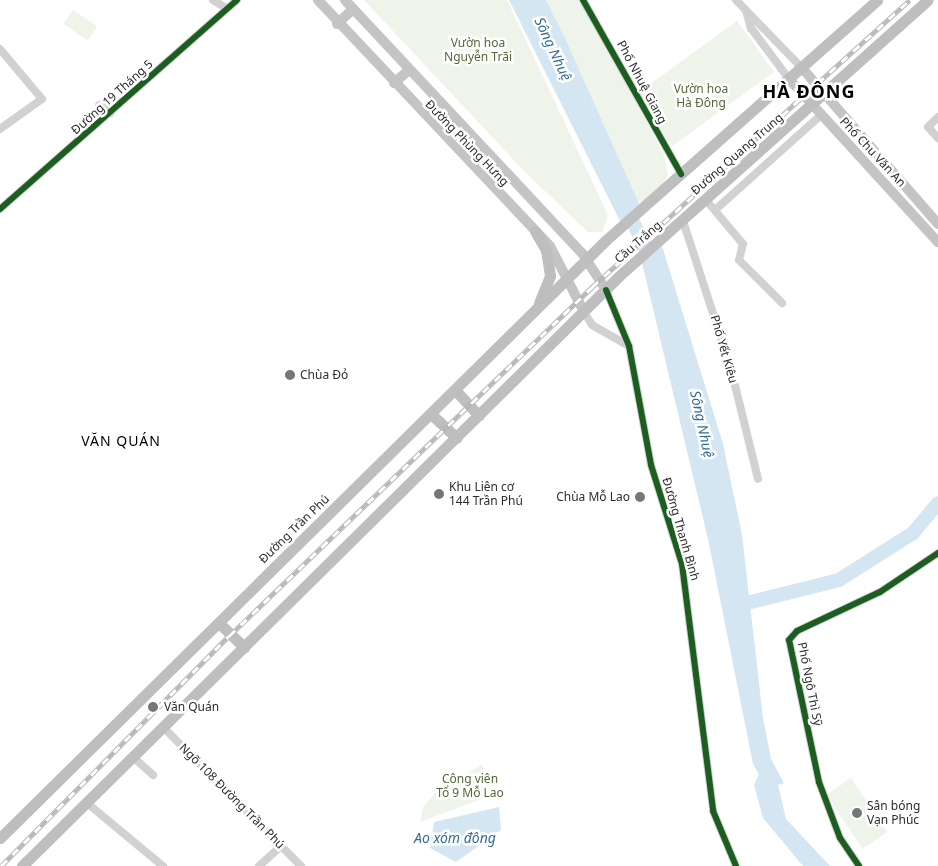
<!DOCTYPE html>
<html>
<head>
<meta charset="utf-8">
<style>
  body { margin:0 }
  #map { position:relative; width:938px; height:866px; overflow:hidden; background:#fff; font-family:"Noto Sans",sans-serif }
  div>[style] { position:absolute }
  .green>* { inset:0; background:#eef4e9; transform-origin:0 0 }
  .water>* { inset:0; background:#d4e6f2 }
  .river>* { height:14px; margin:-7px; padding:0 7px; transform-origin:7px; border-radius:7px; background:#d4e6f2 }
  .minor>* { height:8px; margin:-4px; padding:0 4px; transform-origin:4px; border-radius:4px; background:#d1d1d1 }
  .major>* { height:10px; margin:-5px; padding:0 5px; transform-origin:5px; border-radius:5px; background:#c4c4c4 }
  .highway>* { height:11px; margin:-5.5px; padding:0 5.5px; transform-origin:5.5px; border-radius:5.5px; background:#bebebe }
  .rail>* { height:4.5px; margin-top:-2.25px; transform-origin:0; background:repeating-linear-gradient(90deg,#fff 0 8px,#b8b8b8 0 16px); box-sizing:border-box; border-block:1px solid #b8b8b8 }
  .cycleway>* { height:6px; margin:-3px; padding:0 3px; transform-origin:3px; border-radius:3px; background:#1b5e20 }
  .dots>* { width:14px; height:14px; translate:-50% -50%; box-sizing:border-box; border:2px solid #fff; border-radius:50% }
  span { translate:-50% -50%; white-space:nowrap; text-align:center; line-height:1.15; -webkit-text-stroke:5px #fff; paint-order:stroke }
  .park-label { font-size:12px; color:#4d6a36 }
  .street-label { font-size:12px; color:#2c2c2c }
  .poi-label { font-size:12px; color:#2c2c2c }
  .left { translate:0 -50%; text-align:left }
  .right { translate:-100% -50%; text-align:right }
  .water-label { font-size:14px; color:#346d93; font-style:italic }
  .neighbourhood-label { font-size:14px; color:#000; letter-spacing:1px }
  .district-label { font-size:18px; color:#000; font-weight:700; letter-spacing:1px }
</style>
</head>
<body>
<div id="map">
  <div class="green">
    <i style="clip-path:polygon(364px 0,507px 0,608px 215px,602px 232px,588px 232px,523px 170px)"></i>
    <i style="clip-path:polygon(545px 0,582px 0,664px 155px,668px 175px,662px 187px,644px 202px,638px 202px,618px 168px)"></i>
    <i style="left:73px;top:10px;width:29px;height:17px;rotate:34deg"></i>
    <i style="left:737px;top:21px;width:63px;height:126px;rotate:54deg"></i>
    <i style="clip-path:polygon(482px 764px,490px 796px,420px 822px,423px 807px,435px 793px)"></i>
    <i style="left:851px;top:778px;width:65px;height:30px;rotate:56deg"></i>
  </div>
  <div class="water">
    <i style="clip-path:polygon(509px 0,546px 0,564px 36px,641px 208px,622px 225px)"></i>
    <i style="clip-path:polygon(662px 246px,723px 444px,742px 535px,763px 718px,771px 759px,784px 783px,778px 785px,786px 819px,830px 866px,803px 866px,763px 818px,754px 785px,759px 774px,753px 764px,708px 539px,642px 263px)"></i>
    <i style="clip-path:polygon(499px 807px,501px 830px,456px 862px,430px 848px,434px 822px)"></i>
  </div>
  <div class="river">
    <i style="left:626px;top:207px;width:61px;rotate:64.7deg"></i>
    <i style="left:735px;top:606px;width:107px;rotate:-14deg"></i>
    <i style="left:839px;top:580px;width:88px;rotate:-32.4deg"></i>
    <i style="left:913px;top:533px;width:39px;rotate:-50deg"></i>
  </div>
  <div class="minor">
    <i style="left:213px;top:0;width:15px;rotate:32deg"></i>
    <i style="left:583px;top:0;width:200px;rotate:60.6deg"></i>
    <i style="left:736px;top:0;width:95px;rotate:45.9deg"></i>
    <i style="left:746px;top:11px;width:18px;rotate:74deg"></i>
    <i style="left:751px;top:28px;width:64px;rotate:53.3deg"></i>
    <i style="left:0;top:49px;width:65px;rotate:50deg"></i>
    <i style="left:42px;top:99px;width:52px;rotate:144.5deg"></i>
    <i style="left:99px;top:105px;width:14px;rotate:36deg"></i>
    <i style="left:938px;top:117px;width:14px;rotate:135deg"></i>
    <i style="left:928px;top:127px;width:15px;rotate:48deg"></i>
    <i style="left:706px;top:200px;width:57px;rotate:49.9deg"></i>
    <i style="left:743px;top:244px;width:16px;rotate:104deg"></i>
    <i style="left:739px;top:260px;width:61px;rotate:45deg"></i>
    <i style="left:0;top:209px;width:316px;rotate:-41.4deg"></i>
    <i style="left:715px;top:210px;width:142px;rotate:-41.9deg"></i>
    <i style="left:683px;top:221px;width:156px;rotate:72deg"></i>
    <i style="left:731px;top:369px;width:113px;rotate:76.2deg"></i>
    <i style="left:606px;top:290px;width:61px;rotate:67.7deg"></i>
    <i style="left:629px;top:346px;width:121px;rotate:79.5deg"></i>
    <i style="left:651px;top:465px;width:104px;rotate:72.6deg"></i>
    <i style="left:682px;top:564px;width:249px;rotate:82.8deg"></i>
    <i style="left:713px;top:811px;width:60px;rotate:67.3deg"></i>
    <i style="left:584px;top:312px;width:15px;rotate:58deg"></i>
    <i style="left:592px;top:325px;width:43px;rotate:29.6deg"></i>
    <i style="left:163px;top:727px;width:196px;rotate:45.2deg"></i>
    <i style="left:133px;top:757px;width:27px;rotate:42deg"></i>
    <i style="left:87px;top:803px;width:99px;rotate:39.7deg"></i>
    <i style="left:259px;top:866px;width:31px;rotate:-42deg"></i>
    <i style="left:859px;top:866px;width:34px;rotate:-124deg"></i>
    <i style="left:840px;top:838px;width:60px;rotate:-110.6deg"></i>
    <i style="left:819px;top:782px;width:145px;rotate:-101.9deg"></i>
    <i style="left:789px;top:640px;width:12px;rotate:-48deg"></i>
    <i style="left:797px;top:631px;width:92px;rotate:-25.2deg"></i>
    <i style="left:880px;top:592px;width:70px;rotate:-33.9deg"></i>
  </div>
  <div class="major">
    <i style="left:318px;top:0;width:338px;rotate:46.7deg"></i>
    <i style="left:550px;top:246px;width:74px;rotate:62.7deg"></i>
    <i style="left:345px;top:0;width:347px;rotate:46.9deg"></i>
    <i style="left:582px;top:253px;width:44px;rotate:57deg"></i>
    <i style="left:337px;top:24px;width:22px;rotate:-43deg"></i>
    <i style="left:802px;top:68px;width:207px;rotate:48.9deg"></i>
    <i style="left:789px;top:79px;width:221px;rotate:47.6deg"></i>
    <i style="left:394px;top:83px;width:20px;rotate:-41deg"></i>
  </div>
  <div class="highway">
    <i style="left:535px;top:231px;width:22px;rotate:60deg"></i>
    <i style="left:546px;top:250px;width:26px;rotate:81deg"></i>
    <i style="left:550px;top:276px;width:29px;rotate:112deg"></i>
    <i style="left:455px;top:390px;width:35px;rotate:47deg"></i>
    <i style="left:431px;top:414px;width:35px;rotate:43deg"></i>
    <i style="left:219px;top:623px;width:35px;rotate:44deg"></i>
    <i style="left:0;top:838px;width:851px;rotate:-44.62deg"></i>
    <i style="left:606px;top:240px;width:362px;rotate:-41.5deg"></i>
    <i style="left:22px;top:866px;width:839px;rotate:-44.66deg"></i>
    <i style="left:619px;top:276px;width:414px;rotate:-41.8deg"></i>
  </div>
  <div class="rail">
    <i style="left:1px;top:866px;width:324px;rotate:-45.3deg"></i>
    <i style="left:229px;top:636px;width:504px;rotate:-43.87deg"></i>
    <i style="left:592px;top:287px;width:428px;rotate:-42.1deg"></i>
  </div>
  <div class="cycleway">
    <i style="left:583px;top:0;width:200px;rotate:60.6deg"></i>
    <i style="left:0;top:209px;width:316px;rotate:-41.4deg"></i>
    <i style="left:606px;top:290px;width:61px;rotate:67.7deg"></i>
    <i style="left:629px;top:346px;width:121px;rotate:79.5deg"></i>
    <i style="left:651px;top:465px;width:104px;rotate:72.6deg"></i>
    <i style="left:682px;top:564px;width:249px;rotate:82.8deg"></i>
    <i style="left:713px;top:811px;width:60px;rotate:67.3deg"></i>
    <i style="left:859px;top:866px;width:34px;rotate:-124deg"></i>
    <i style="left:840px;top:838px;width:60px;rotate:-110.6deg"></i>
    <i style="left:819px;top:782px;width:145px;rotate:-101.9deg"></i>
    <i style="left:789px;top:640px;width:12px;rotate:-48deg"></i>
    <i style="left:797px;top:631px;width:92px;rotate:-25.2deg"></i>
    <i style="left:880px;top:592px;width:70px;rotate:-33.9deg"></i>
  </div>
  <div class="dots">
    <i style="left:290px;top:375px;background:#767676"></i>
    <i style="left:439px;top:494px;background:#767676"></i>
    <i style="left:640px;top:497px;background:#767676"></i>
    <i style="left:153px;top:707px;background:#767676"></i>
    <i style="left:857px;top:813px;background:#767676"></i>
  </div>
  <div class="park-label">
    <span style="left:478px;top:50px">Vườn hoa<br>Nguyễn Trãi</span>
    <span style="left:701px;top:96px">Vườn hoa<br>Hà Đông</span>
    <span style="left:470px;top:786px">Công viên<br>Tổ 9 Mỗ Lao</span>
  </div>
  <div class="street-label">
    <span style="left:642px;top:82px;rotate:62deg">Phố Nhuệ Giang</span>
    <span style="left:112px;top:97px;rotate:-42deg">Đường 19 Tháng 5</span>
    <span style="left:467px;top:143px;rotate:46deg">Đường Phùng Hưng</span>
    <span style="left:873px;top:152px;rotate:47deg">Phố Chu Văn An</span>
    <span style="left:737px;top:154px;rotate:-41deg">Đường Quang Trung</span>
    <span style="left:638px;top:242px;rotate:-41deg">Cầu Trắng</span>
    <span style="left:724px;top:349px;rotate:74deg">Phố Yết Kiêu</span>
    <span style="left:294px;top:529px;rotate:-44deg">Đường Trần Phú</span>
    <span style="left:681px;top:529px;rotate:74deg">Đường Thanh Bình</span>
    <span style="left:810px;top:684px;rotate:79deg">Phố Ngô Thì Sỹ</span>
    <span style="left:232px;top:796px;rotate:45deg">Ngõ 108 Đường Trần Phú</span>
  </div>
  <div class="poi-label">
    <span class="left" style="left:300px;top:375px">Chùa Đỏ</span>
    <span class="left" style="left:449px;top:494px">Khu Liên cơ<br>144 Trần Phú</span>
    <span class="right" style="left:630px;top:497px">Chùa Mỗ Lao</span>
    <span class="left" style="left:164px;top:707px">Văn Quán</span>
    <span class="left" style="left:867px;top:813px">Sân bóng<br>Vạn Phúc</span>
  </div>
  <div class="water-label">
    <span style="left:553px;top:49px;rotate:65deg">Sông Nhuệ</span>
    <span style="left:702px;top:424px;rotate:78deg">Sông Nhuệ</span>
    <span style="left:455px;top:838px">Ao xóm đông</span>
  </div>
  <div class="neighbourhood-label">
    <span style="left:121px;top:441px">VĂN QUÁN</span>
  </div>
  <div class="district-label">
    <span style="left:809px;top:91px">HÀ ĐÔNG</span>
  </div>
</div>
</body>
</html>
